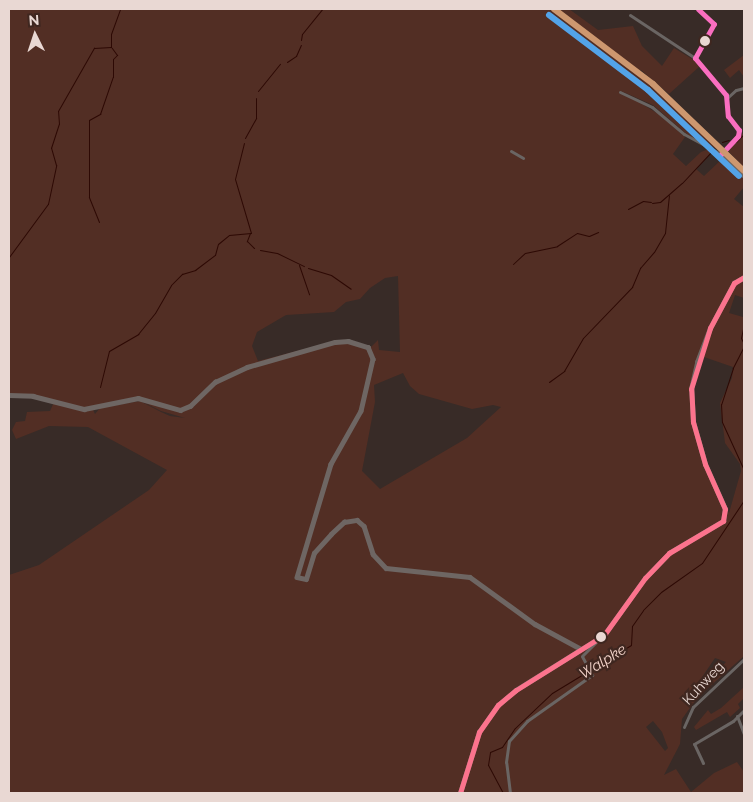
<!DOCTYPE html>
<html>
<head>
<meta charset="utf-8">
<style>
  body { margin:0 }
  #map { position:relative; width:753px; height:802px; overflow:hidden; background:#382b27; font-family:Raleway,sans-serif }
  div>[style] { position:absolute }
  .green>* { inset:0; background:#522e24 }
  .stream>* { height:1px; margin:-0.5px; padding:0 0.5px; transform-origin:0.5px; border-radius:0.5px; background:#2d0904 }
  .street>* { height:3px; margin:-1.5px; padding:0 1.5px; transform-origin:1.5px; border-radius:1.5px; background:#6a6563 }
  .secondary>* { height:4.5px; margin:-2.25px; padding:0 2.25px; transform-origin:2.25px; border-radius:2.25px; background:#6e6663 }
  .bus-1>* { height:5px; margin:-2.5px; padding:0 2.5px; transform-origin:2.5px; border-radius:2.5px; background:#fc738d }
  .bus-2>* { height:5px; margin:-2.5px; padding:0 2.5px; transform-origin:2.5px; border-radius:2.5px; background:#fa6ec0 }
  .rail-1>* { height:6px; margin:-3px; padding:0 3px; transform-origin:3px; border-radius:3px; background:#cd976f }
  .rail-2>* { height:6px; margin:-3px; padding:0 3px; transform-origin:3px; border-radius:3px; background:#53a3e8 }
  .dots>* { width:14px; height:14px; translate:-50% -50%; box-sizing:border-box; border:2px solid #3f2720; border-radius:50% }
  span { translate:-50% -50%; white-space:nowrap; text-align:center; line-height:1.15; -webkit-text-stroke:4.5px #3f2720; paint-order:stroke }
  .street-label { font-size:14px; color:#e9d8d3 }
  .water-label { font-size:15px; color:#f7d7cd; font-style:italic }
  .frame { position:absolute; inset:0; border:10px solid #e9d8d3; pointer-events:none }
  .north { position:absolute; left:10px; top:10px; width:50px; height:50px; -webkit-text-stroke:4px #3f2720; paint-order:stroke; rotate:356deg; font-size:14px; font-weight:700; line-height:20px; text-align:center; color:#e9d8d3 }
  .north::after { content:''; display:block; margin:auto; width:18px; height:22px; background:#e9d8d3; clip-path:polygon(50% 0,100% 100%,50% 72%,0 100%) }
</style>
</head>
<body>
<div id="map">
  <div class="green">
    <i style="clip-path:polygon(evenodd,9px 9px,569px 9px,598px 30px,633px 26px,642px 46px,662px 66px,674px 48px,697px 62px,700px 66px,669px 94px,641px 70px,638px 72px,722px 151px,690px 137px,653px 105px,621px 91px,660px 115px,685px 137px,673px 154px,686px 166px,701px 152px,709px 149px,713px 151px,696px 169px,704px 176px,722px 159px,744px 179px,744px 187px,734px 199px,744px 207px,744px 298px,735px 295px,729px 313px,743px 317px,744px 314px,744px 656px,698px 697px,687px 712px,682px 719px,680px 744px,664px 775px,676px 769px,691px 792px,714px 773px,737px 762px,744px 772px,744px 793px,9px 793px,9px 575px,39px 565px,149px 490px,167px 470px,88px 427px,49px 426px,16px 439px,12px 430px,16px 422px,25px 421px,27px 412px,50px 411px,54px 402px,81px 411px,93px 410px,95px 414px,100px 408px,140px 401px,161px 412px,170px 416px,185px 418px,161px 411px,139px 400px,84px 409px,52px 400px,9px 394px,9px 9px,398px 276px,400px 352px,379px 350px,378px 340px,371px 347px,336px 341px,258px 361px,252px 346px,257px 332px,286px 315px,334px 312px,346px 302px,360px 299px,370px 288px,385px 278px,398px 276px,9px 9px,701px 356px,733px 367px,732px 378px,720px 403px,725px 443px,740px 464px,741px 471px,729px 513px,709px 473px,694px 423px,693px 388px,701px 356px,9px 9px,403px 373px,410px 386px,419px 394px,472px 409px,493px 405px,501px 407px,467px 438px,380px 489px,362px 471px,375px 402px,374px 385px,403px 373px,9px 9px,715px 658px,726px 662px,698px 692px,694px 689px,715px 658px,9px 9px,653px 721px,662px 732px,668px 748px,665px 751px,646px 727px,653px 721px)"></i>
    <i style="clip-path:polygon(744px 55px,744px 77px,739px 70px,730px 78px,724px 70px)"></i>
    <i style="clip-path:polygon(744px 132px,744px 167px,727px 150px)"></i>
    <i style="clip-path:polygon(744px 687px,744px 698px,738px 704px,740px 708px,730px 717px,727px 712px,696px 730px,694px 727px,708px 710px,711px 714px,721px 708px)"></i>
  </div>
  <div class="stream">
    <i style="left:301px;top:40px;width:6px;rotate:-81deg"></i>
    <i style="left:302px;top:34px;width:32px;rotate:-51deg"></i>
    <i style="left:287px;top:62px;width:11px;rotate:-34deg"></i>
    <i style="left:296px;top:56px;width:12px;rotate:-66deg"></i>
    <i style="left:258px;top:91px;width:35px;rotate:-51deg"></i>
    <i style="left:245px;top:138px;width:23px;rotate:-61deg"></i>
    <i style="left:256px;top:118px;width:20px;rotate:-90deg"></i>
    <i style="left:722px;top:142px;width:7px;rotate:-16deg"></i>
    <i style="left:736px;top:142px;width:11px;rotate:-45deg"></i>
    <i style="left:652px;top:203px;width:8px;rotate:-7deg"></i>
    <i style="left:660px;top:202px;width:29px;rotate:-41deg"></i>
    <i style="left:682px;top:183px;width:44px;rotate:-46.8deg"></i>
    <i style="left:628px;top:209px;width:17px;rotate:-28deg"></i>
    <i style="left:643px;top:201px;width:8px;rotate:7deg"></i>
    <i style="left:99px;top:222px;width:27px;rotate:-112deg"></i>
    <i style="left:89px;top:197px;width:77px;rotate:-90deg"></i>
    <i style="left:89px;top:120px;width:13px;rotate:-29deg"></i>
    <i style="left:100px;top:114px;width:39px;rotate:-71deg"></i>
    <i style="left:113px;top:77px;width:18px;rotate:-90deg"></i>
    <i style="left:113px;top:59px;width:6px;rotate:-45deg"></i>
    <i style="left:117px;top:55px;width:9px;rotate:-126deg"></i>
    <i style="left:250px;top:233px;width:9px;rotate:111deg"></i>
    <i style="left:247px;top:241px;width:10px;rotate:45deg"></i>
    <i style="left:260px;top:250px;width:17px;rotate:10deg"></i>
    <i style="left:277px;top:253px;width:30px;rotate:26deg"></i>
    <i style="left:9px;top:257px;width:66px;rotate:-53.7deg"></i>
    <i style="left:48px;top:204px;width:40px;rotate:-78deg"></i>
    <i style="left:56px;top:165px;width:18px;rotate:-106deg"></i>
    <i style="left:51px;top:148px;width:25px;rotate:-72deg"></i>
    <i style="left:59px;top:124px;width:13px;rotate:-94deg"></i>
    <i style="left:58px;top:111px;width:73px;rotate:-60.3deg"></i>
    <i style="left:94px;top:48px;width:17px;rotate:-3deg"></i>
    <i style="left:111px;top:47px;width:13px;rotate:-90deg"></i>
    <i style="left:111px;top:34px;width:27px;rotate:-70deg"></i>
    <i style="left:513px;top:264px;width:16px;rotate:-43deg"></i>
    <i style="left:525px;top:253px;width:33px;rotate:-12deg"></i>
    <i style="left:557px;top:246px;width:24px;rotate:-33deg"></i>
    <i style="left:577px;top:233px;width:12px;rotate:14deg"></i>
    <i style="left:589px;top:236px;width:10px;rotate:-24deg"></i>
    <i style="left:299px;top:265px;width:31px;rotate:71deg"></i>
    <i style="left:308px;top:268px;width:24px;rotate:17deg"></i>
    <i style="left:331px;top:275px;width:24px;rotate:35deg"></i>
    <i style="left:744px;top:324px;width:14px;rotate:102deg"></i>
    <i style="left:741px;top:338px;width:7px;rotate:63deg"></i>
    <i style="left:744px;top:346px;width:25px;rotate:117deg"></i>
    <i style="left:733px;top:368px;width:38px;rotate:108deg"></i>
    <i style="left:721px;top:404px;width:18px;rotate:87deg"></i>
    <i style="left:722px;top:422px;width:53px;rotate:65.4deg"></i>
    <i style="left:549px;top:382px;width:19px;rotate:-36deg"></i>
    <i style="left:564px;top:371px;width:38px;rotate:-60deg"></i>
    <i style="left:583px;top:338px;width:71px;rotate:-46.1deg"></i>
    <i style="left:632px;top:287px;width:21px;rotate:-67deg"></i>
    <i style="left:640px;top:268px;width:21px;rotate:-49deg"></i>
    <i style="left:654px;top:252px;width:22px;rotate:-60deg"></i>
    <i style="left:665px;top:233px;width:38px;rotate:-84deg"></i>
    <i style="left:100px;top:387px;width:37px;rotate:-76deg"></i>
    <i style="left:109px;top:351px;width:34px;rotate:-30deg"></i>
    <i style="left:138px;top:334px;width:27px;rotate:-51deg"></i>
    <i style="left:155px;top:313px;width:32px;rotate:-60deg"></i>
    <i style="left:171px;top:285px;width:16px;rotate:-45deg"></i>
    <i style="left:182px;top:274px;width:14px;rotate:-17deg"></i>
    <i style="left:195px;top:270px;width:25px;rotate:-37deg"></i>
    <i style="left:215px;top:255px;width:11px;rotate:-75deg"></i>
    <i style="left:218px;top:244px;width:14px;rotate:-39deg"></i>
    <i style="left:229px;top:235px;width:22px;rotate:-5deg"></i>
    <i style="left:251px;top:233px;width:56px;rotate:-106.5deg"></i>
    <i style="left:235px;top:179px;width:37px;rotate:-76deg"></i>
    <i style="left:503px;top:793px;width:32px;rotate:-118deg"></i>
    <i style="left:488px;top:765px;width:13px;rotate:-81deg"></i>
    <i style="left:490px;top:752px;width:13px;rotate:-23deg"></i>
    <i style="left:502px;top:747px;width:23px;rotate:-56deg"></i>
    <i style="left:515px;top:728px;width:51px;rotate:-43.4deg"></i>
    <i style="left:552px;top:693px;width:92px;rotate:-31.3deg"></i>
    <i style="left:631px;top:645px;width:19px;rotate:-87deg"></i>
    <i style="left:632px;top:626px;width:19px;rotate:-55deg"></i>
    <i style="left:643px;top:610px;width:25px;rotate:-45deg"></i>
    <i style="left:661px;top:592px;width:50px;rotate:-35.3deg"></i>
    <i style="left:702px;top:563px;width:76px;rotate:-56.3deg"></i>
  </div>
  <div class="street">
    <i style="left:630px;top:15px;width:78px;rotate:33.5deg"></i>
    <i style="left:695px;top:58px;width:48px;rotate:50deg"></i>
    <i style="left:726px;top:95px;width:21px;rotate:85deg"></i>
    <i style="left:728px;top:116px;width:20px;rotate:57deg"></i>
    <i style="left:739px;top:133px;width:21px;rotate:127deg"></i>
    <i style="left:695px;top:58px;width:39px;rotate:-61deg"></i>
    <i style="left:714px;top:24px;width:22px;rotate:-137deg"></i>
    <i style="left:620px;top:92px;width:35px;rotate:25deg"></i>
    <i style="left:652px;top:107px;width:42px;rotate:40.2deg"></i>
    <i style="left:684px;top:134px;width:42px;rotate:28.4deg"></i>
    <i style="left:721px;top:154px;width:33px;rotate:45deg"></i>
    <i style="left:727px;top:98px;width:12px;rotate:-42deg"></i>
    <i style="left:736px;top:90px;width:8px;rotate:-14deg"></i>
    <i style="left:511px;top:151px;width:14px;rotate:30deg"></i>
    <i style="left:737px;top:716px;width:19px;rotate:69deg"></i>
    <i style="left:684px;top:727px;width:22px;rotate:-66deg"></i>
    <i style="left:693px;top:707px;width:70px;rotate:-43.3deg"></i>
    <i style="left:703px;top:763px;width:21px;rotate:-115deg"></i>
    <i style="left:694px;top:744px;width:45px;rotate:-30.5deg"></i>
    <i style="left:733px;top:721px;width:16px;rotate:-45deg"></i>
    <i style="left:510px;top:793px;width:31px;rotate:-97deg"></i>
    <i style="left:506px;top:762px;width:21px;rotate:-82deg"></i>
    <i style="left:509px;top:741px;width:27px;rotate:-48deg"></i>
    <i style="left:527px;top:721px;width:80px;rotate:-35.3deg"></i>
    <i style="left:592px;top:675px;width:21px;rotate:-118deg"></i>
    <i style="left:582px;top:656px;width:23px;rotate:-45deg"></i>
  </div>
  <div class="secondary">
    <i style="left:9px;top:395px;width:24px;rotate:2deg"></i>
    <i style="left:33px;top:396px;width:53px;rotate:14.3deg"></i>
    <i style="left:84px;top:409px;width:55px;rotate:-11.5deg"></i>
    <i style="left:138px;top:398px;width:44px;rotate:15.9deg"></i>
    <i style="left:180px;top:410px;width:11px;rotate:-22deg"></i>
    <i style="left:190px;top:406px;width:35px;rotate:-44deg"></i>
    <i style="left:215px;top:382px;width:35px;rotate:-25deg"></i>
    <i style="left:247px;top:367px;width:91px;rotate:-15.9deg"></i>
    <i style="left:335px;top:342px;width:13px;rotate:-4deg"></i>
    <i style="left:348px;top:341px;width:21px;rotate:17deg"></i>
    <i style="left:368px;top:347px;width:13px;rotate:67deg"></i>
    <i style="left:373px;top:359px;width:53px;rotate:103deg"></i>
    <i style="left:361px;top:411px;width:61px;rotate:119.5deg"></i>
    <i style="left:331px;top:464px;width:118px;rotate:106.7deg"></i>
    <i style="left:297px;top:577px;width:9px;rotate:13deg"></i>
    <i style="left:306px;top:579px;width:27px;rotate:-73deg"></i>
    <i style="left:314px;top:553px;width:25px;rotate:-48deg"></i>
    <i style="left:331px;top:534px;width:18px;rotate:-43deg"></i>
    <i style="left:344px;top:522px;width:13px;rotate:-9deg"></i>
    <i style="left:357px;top:520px;width:9px;rotate:41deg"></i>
    <i style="left:364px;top:526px;width:29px;rotate:72deg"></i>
    <i style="left:373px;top:554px;width:19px;rotate:47deg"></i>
    <i style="left:386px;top:568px;width:84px;rotate:6.1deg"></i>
    <i style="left:470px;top:577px;width:80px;rotate:35.9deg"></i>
    <i style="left:535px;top:624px;width:52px;rotate:28.5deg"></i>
    <i style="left:460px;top:793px;width:64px;rotate:-72.7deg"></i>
    <i style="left:479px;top:732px;width:33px;rotate:-55deg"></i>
    <i style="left:498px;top:705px;width:23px;rotate:-40deg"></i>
    <i style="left:516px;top:690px;width:104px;rotate:-32deg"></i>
    <i style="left:604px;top:635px;width:70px;rotate:-54.3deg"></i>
    <i style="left:645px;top:578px;width:35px;rotate:-46deg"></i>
    <i style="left:669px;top:553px;width:63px;rotate:-30.7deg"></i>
    <i style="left:723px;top:521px;width:12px;rotate:-81deg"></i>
    <i style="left:725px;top:509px;width:49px;rotate:-114deg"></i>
    <i style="left:705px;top:464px;width:44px;rotate:-105.9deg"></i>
    <i style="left:693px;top:422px;width:33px;rotate:-93deg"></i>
    <i style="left:691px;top:389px;width:28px;rotate:-77deg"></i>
    <i style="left:697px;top:362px;width:36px;rotate:-69deg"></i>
    <i style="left:710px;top:328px;width:51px;rotate:-61.9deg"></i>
    <i style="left:734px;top:283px;width:12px;rotate:-31deg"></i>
  </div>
  <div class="bus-1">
    <i style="left:460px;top:793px;width:64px;rotate:-72.7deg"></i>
    <i style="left:479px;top:732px;width:33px;rotate:-55deg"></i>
    <i style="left:498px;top:705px;width:23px;rotate:-40deg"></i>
    <i style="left:516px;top:690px;width:104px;rotate:-32deg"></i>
    <i style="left:604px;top:635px;width:70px;rotate:-54.3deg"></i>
    <i style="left:645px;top:578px;width:35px;rotate:-46deg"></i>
    <i style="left:669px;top:553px;width:63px;rotate:-30.7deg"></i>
    <i style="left:723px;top:521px;width:12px;rotate:-81deg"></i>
    <i style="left:725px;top:509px;width:49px;rotate:-114deg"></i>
    <i style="left:705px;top:464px;width:44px;rotate:-105.9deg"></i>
    <i style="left:693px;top:422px;width:33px;rotate:-93deg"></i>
    <i style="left:691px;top:389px;width:64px;rotate:-72.7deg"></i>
    <i style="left:710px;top:328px;width:51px;rotate:-61.9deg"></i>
    <i style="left:734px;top:283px;width:12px;rotate:-31deg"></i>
  </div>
  <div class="bus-2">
    <i style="left:695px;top:58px;width:48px;rotate:50deg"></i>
    <i style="left:726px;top:95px;width:21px;rotate:85deg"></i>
    <i style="left:728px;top:116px;width:18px;rotate:52deg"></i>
    <i style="left:739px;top:130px;width:6px;rotate:99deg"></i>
    <i style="left:738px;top:136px;width:25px;rotate:133deg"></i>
    <i style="left:695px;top:58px;width:39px;rotate:-61deg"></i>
    <i style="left:714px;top:24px;width:22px;rotate:-137deg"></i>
  </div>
  <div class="rail-1">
    <i style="left:554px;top:9px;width:124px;rotate:37.1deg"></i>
    <i style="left:653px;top:84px;width:126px;rotate:43.7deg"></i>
  </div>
  <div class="rail-2">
    <i style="left:549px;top:15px;width:124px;rotate:37.1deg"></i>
    <i style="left:648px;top:90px;width:125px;rotate:43.4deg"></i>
  </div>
  <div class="dots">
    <i style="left:705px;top:41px;background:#e9d8d3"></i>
    <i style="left:601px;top:637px;background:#e9d8d3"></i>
  </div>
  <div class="street-label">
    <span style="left:703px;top:683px;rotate:-47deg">Kuhweg</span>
  </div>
  <div class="water-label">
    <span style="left:603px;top:662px;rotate:-32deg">Walpke</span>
  </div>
  <div class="frame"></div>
  <div class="north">N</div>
</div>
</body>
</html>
